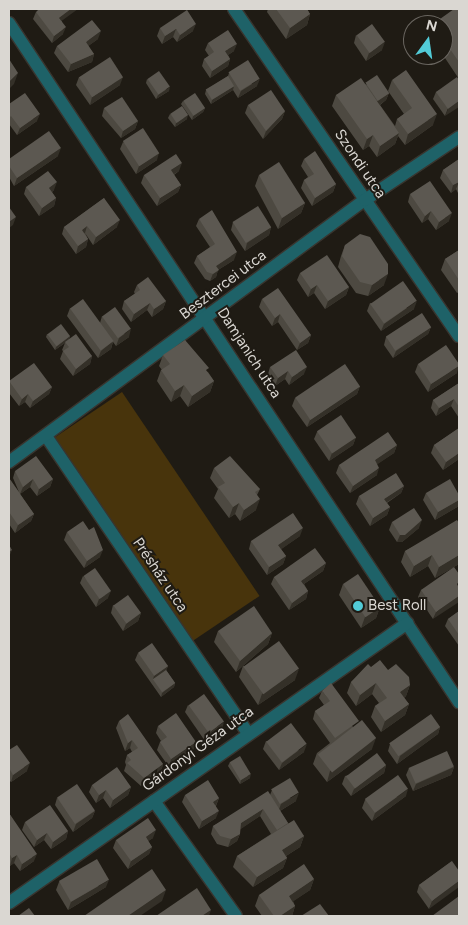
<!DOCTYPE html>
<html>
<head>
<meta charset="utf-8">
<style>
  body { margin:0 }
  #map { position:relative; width:468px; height:925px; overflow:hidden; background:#1f1b14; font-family:Figtree,sans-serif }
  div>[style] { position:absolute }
  .green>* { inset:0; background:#48340c; transform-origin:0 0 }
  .roads { filter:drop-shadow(1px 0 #39352f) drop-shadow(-1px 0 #39352f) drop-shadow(0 1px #39352f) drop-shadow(0 -1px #39352f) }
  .street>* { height:12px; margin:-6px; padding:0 6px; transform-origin:6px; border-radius:6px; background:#1e6268 }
  .wall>* { inset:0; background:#4d4941 }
  .shaded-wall>* { inset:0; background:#343028 }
  .building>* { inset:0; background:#5c5851; transform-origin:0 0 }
  .dots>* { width:14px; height:14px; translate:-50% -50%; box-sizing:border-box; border:2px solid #1f1b14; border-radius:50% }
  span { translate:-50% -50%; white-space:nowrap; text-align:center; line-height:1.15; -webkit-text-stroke:4px #1f1b14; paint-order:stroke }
  .street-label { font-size:15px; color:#dad7d2 }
  .poi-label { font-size:15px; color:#dad7d2 }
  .left { translate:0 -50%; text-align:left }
  .frame { position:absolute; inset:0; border:10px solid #dad7d2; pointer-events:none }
  .north { position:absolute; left:403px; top:15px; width:50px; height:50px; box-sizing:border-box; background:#1f1b14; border:1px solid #6a6660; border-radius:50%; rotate:14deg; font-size:14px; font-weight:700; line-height:20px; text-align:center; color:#dad7d2 }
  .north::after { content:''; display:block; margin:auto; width:18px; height:22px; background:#52cbd7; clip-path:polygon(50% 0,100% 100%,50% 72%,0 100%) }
</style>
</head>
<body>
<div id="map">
  <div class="green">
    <i style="left:122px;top:392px;width:246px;height:83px;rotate:56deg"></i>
  </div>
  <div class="roads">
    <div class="street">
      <i style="left:234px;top:9px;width:397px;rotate:55.5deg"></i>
      <i style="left:9px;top:23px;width:815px;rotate:56.47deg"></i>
      <i style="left:46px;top:436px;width:358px;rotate:55.8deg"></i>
      <i style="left:9px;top:462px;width:442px;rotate:-36.4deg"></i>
      <i style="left:365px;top:200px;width:113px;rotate:-33.8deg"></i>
      <i style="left:154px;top:801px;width:141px;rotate:54.5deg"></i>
      <i style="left:9px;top:903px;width:487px;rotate:-35.1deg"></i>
    </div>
  </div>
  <div class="wall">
    <i style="clip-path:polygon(268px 9px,307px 9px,310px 14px,307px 25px,286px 39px,267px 12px)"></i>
    <i style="clip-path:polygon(459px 10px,459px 79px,443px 55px,443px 25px,432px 25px,433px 24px)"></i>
    <i style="clip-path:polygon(36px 12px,62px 21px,63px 34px,52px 43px,33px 19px)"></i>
    <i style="clip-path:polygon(160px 28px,193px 31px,177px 42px,173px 37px,162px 44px,157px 36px)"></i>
    <i style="clip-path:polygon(356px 35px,382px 50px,366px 61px,354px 43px)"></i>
    <i style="clip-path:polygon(98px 39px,88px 46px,94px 54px,92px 62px,68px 72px,54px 53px,57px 46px)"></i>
    <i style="clip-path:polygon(208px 43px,234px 51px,228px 55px,230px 59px,228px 66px,210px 78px,202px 66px,204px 59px,209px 56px,205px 50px)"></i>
    <i style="clip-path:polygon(229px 73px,257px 86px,238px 98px,233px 90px,211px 104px,205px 94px,206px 90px,228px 76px)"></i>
    <i style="clip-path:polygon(79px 77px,120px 85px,90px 105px,76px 85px)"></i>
    <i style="clip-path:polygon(147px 79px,169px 91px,156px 99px,146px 83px)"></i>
    <i style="clip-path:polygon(392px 80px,433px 125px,405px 145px,398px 136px,395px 144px,377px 157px,369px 146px,363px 150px,332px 106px,336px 95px,365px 84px,389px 93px,386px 100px,380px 105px,395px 126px,397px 119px,404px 114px,388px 91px)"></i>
    <i style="clip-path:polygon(459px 80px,445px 116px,433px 99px,436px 92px)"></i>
    <i style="clip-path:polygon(183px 101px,205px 108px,203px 112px,192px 120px,181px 104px)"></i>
    <i style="clip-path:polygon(9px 104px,37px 121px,17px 135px,9px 124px)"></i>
    <i style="clip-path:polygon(248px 105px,285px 111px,282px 119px,263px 139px,245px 113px)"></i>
    <i style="clip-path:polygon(104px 108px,138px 121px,135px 129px,121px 138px,102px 116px)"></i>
    <i style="clip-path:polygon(170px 114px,187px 119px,175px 127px,168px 118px)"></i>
    <i style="clip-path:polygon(123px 142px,157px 160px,136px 174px,120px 149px)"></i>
    <i style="clip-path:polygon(58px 156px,14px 186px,9px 177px,9px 159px)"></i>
    <i style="clip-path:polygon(304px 159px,336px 184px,333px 192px,312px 206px,301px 188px,304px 180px,308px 177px,301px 166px)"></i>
    <i style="clip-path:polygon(459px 159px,459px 195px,456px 189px,451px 193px,440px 178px,443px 170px)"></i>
    <i style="clip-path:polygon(179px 171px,174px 175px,181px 185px,178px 192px,157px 206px,141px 183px,144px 175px)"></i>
    <i style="clip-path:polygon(259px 175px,305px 203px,301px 213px,278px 229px,255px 186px)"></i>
    <i style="clip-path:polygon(26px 187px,54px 190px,52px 192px,56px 198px,54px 206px,39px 216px,24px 194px)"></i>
    <i style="clip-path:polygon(410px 194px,449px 221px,436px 230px,428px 219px,422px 223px,408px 202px)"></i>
    <i style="clip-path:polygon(104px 198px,117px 227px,93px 245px,85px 233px,88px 239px,86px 247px,76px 254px,62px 234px,64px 227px)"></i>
    <i style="clip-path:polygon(199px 219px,234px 260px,218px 270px,216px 277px,210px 281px,205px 279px,194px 263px,197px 256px,210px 247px,196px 226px)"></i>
    <i style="clip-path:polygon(233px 222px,271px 227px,269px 235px,245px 251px,231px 230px)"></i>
    <i style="clip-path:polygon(345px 245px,384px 285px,368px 296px,356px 293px,338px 267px,341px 256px)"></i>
    <i style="clip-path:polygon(459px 250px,459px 292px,457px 293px,441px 270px,445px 259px)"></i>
    <i style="clip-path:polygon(300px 273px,349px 287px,346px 295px,325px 309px,314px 293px,308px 297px,297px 280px)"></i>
    <i style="clip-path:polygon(137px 285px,166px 301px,163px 309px,152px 317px,147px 310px,131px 322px,122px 309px,124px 301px,135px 294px,134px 292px)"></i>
    <i style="clip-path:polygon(262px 299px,311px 335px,308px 343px,297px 350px,278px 322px,272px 326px,259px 307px)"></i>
    <i style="clip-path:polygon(370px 303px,414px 309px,381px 331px,367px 311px)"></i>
    <i style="clip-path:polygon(70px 308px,100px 323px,102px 316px,129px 337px,116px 346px,113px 342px,111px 349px,98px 358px,67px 316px)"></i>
    <i style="clip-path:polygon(431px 327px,428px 334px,393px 358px,384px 345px,386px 337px)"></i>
    <i style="clip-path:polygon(47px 334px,70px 336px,69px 339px,92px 356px,90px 364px,73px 376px,60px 359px,63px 351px,62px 350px,65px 343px,55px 350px,46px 337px)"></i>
    <i style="clip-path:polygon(163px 355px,208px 372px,214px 381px,210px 392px,188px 407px,180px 396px,171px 402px,157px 381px,161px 370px,162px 370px,159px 366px)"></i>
    <i style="clip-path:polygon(418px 364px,457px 373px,428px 392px,415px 372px)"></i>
    <i style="clip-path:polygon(270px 367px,304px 374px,289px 385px,285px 379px,275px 386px,268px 374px)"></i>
    <i style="clip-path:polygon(9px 382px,52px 387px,49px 394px,30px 408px,25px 402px,19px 406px,9px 393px)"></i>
    <i style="clip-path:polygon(459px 383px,459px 418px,451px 406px,436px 416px,431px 408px,433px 400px)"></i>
    <i style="clip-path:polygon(360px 386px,357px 394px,307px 427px,292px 406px,295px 398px)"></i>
    <i style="clip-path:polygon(459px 428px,459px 459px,443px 470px,431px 453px,434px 445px)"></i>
    <i style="clip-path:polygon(317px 432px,356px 437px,353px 445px,329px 461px,314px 439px)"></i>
    <i style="clip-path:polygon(397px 445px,394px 453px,377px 464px,377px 475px,350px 493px,336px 473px,339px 465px)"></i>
    <i style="clip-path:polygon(214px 468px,260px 489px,257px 495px,256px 510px,240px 521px,235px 514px,229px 518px,214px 498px,218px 489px,210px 478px)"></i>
    <i style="clip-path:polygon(15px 471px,53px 479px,50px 487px,37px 496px,30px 487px,20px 494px,34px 514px,31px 521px,15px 533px,9px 524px,9px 478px,19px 492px,13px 478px)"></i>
    <i style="clip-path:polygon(404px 486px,401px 493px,387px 503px,390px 507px,387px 515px,370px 526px,356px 504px,359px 496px)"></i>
    <i style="clip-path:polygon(426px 493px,459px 495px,459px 506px,435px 520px,423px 500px)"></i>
    <i style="clip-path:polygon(392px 522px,419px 528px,402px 542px,397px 542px,389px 530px)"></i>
    <i style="clip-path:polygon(459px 523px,459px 564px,435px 578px,428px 566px,410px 577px,401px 562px,405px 551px)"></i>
    <i style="clip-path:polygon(67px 532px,100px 557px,84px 568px,64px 540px)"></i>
    <i style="clip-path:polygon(300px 536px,281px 549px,286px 556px,283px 564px,267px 575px,249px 549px,251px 541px)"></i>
    <i style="clip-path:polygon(326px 563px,323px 571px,304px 584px,308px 591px,306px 599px,289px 610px,271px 584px,274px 577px)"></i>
    <i style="clip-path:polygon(459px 574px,433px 619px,418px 597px,421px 590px)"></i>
    <i style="clip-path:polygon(83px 576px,108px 598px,96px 607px,80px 583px)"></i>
    <i style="clip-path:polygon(343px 584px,380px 607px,376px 618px,361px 628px,339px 595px)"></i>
    <i style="clip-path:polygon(113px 605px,141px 613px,138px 621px,123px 631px,111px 613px)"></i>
    <i style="clip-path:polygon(459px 611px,459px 646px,445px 626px,448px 619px)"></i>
    <i style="clip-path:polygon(218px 631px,272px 633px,268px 644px,236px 672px,214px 642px)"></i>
    <i style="clip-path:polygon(138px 653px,168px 666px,166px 670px,175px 683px,174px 687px,161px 697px,135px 660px)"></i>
    <i style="clip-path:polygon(243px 666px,295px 680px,258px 705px,239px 677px)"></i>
    <i style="clip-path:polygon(371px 667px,388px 670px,410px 685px,406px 696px,404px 698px,409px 704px,405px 715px,381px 732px,371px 717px,375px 706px,379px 703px,372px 694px,356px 706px,347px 693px,351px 682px)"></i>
    <i style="clip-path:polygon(322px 691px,372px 749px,327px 782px,313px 764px,317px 753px,330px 743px,313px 719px,315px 711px,324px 705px,319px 698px)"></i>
    <i style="clip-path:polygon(188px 705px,222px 730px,205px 741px,185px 712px)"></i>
    <i style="clip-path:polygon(119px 721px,163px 764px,161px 772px,141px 786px,124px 771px,126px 765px,125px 762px,127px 755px,132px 752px,130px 748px,125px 751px,116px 728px)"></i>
    <i style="clip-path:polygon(158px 726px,196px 742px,193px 750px,169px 767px,157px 750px,160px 742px,161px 741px,156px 733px)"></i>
    <i style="clip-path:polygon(440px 727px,438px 734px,397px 764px,388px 751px,390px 744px)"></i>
    <i style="clip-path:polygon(266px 741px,304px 752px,279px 770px,263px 749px)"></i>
    <i style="clip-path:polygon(9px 750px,27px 771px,11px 782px,9px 780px)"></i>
    <i style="clip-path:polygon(230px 762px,250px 778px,240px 784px,228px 766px)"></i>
    <i style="clip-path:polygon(386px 765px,384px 773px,351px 796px,342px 784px,345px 776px)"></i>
    <i style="clip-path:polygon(454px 767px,451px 775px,413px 791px,406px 775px,409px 768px)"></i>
    <i style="clip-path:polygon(92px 785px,131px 787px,128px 795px,110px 808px,103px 798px,96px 803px,89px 792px)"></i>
    <i style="clip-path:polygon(272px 790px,296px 801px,280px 811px,288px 823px,304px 836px,300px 847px,286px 856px,287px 858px,283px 868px,253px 887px,233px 867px,237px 856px,271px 834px,260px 816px,240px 829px,240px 834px,237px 841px,228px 847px,217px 844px,211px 834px,213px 826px,270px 795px)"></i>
    <i style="clip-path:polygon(185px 795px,219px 798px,216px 806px,216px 818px,199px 829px,182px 802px)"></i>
    <i style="clip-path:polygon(406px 796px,372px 821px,362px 808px,365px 800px)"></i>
    <i style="clip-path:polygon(57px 798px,95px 811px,92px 818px,73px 832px,55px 805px)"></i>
    <i style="clip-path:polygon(9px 813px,34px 861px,20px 871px,14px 863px,10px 866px,9px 865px)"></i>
    <i style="clip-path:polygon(25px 822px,68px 831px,66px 839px,51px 849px,44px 840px,34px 847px,22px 830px)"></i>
    <i style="clip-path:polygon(153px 838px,148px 841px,152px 847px,149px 854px,128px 869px,113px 848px,116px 840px)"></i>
    <i style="clip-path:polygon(452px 861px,429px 909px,417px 892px,419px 885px)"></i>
    <i style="clip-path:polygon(314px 879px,310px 890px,293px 901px,295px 906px,292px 916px,262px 916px,255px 906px,259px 895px)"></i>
    <i style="clip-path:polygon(59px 882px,106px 887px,68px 910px,56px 890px)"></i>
  </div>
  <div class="shaded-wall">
    <i style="clip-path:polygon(71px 9px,78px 9px,56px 25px,59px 18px)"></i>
    <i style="clip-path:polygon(310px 14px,307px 25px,286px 39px,290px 28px)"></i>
    <i style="clip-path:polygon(196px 24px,193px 31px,177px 42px,180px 35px)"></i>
    <i style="clip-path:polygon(66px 27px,63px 34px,52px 43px,54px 36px)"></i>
    <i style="clip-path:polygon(176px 29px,173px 37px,162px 44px,165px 36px)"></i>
    <i style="clip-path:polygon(101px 31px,98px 39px,83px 50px,86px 42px)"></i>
    <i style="clip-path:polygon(385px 42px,382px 50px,366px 61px,369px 53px)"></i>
    <i style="clip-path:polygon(237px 44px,234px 51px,222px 59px,225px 51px)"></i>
    <i style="clip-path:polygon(94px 54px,92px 62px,68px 72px,71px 64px)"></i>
    <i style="clip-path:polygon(230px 59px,228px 66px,210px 78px,212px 71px)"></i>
    <i style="clip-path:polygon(18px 73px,14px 84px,9px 89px,9px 82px)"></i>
    <i style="clip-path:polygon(123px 77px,120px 85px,90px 105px,92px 97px)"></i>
    <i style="clip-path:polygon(260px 79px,257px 86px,238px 98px,241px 91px)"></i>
    <i style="clip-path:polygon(234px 86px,233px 90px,211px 104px,212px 100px)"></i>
    <i style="clip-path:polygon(170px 87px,169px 91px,156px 99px,158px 95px)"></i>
    <i style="clip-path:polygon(389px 93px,386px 100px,374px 109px,377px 101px)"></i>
    <i style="clip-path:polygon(459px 101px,459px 107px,445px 116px,448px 109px)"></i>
    <i style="clip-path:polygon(205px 108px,203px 112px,192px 120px,193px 116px)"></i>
    <i style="clip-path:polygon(285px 111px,282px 119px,263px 139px,266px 131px)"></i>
    <i style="clip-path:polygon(40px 114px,37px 121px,17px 135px,20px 128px)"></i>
    <i style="clip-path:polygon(437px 114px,433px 125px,405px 145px,408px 134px)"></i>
    <i style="clip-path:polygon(188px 115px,187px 119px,175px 127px,176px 123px)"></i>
    <i style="clip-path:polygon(138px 121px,135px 129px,121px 138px,123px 131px)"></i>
    <i style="clip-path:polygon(399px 133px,395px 144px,377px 157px,380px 146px)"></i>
    <i style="clip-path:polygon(373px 135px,369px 146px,363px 150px,367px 139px)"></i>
    <i style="clip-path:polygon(61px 148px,58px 156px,14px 186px,17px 178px)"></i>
    <i style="clip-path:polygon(159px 153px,157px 160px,136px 174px,139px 166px)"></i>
    <i style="clip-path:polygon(182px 163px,179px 171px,168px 178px,171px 170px)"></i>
    <i style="clip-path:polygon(57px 182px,54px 190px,46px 196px,49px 188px)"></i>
    <i style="clip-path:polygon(459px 182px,456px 189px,451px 193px,453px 185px)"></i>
    <i style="clip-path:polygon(336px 184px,333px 192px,312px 206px,315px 198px)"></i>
    <i style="clip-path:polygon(181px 185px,178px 192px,157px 206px,160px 198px)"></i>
    <i style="clip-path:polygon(56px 198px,54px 206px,39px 216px,42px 208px)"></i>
    <i style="clip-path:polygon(305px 203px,301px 213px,278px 229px,282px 218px)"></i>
    <i style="clip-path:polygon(431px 211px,428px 219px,422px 223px,425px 216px)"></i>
    <i style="clip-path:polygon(452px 213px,449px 221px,436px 230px,439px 222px)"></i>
    <i style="clip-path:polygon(16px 217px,13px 225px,9px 228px,9px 222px)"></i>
    <i style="clip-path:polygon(120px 220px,117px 227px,93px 245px,96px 237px)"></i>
    <i style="clip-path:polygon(87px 226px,85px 233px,79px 237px,82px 230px)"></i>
    <i style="clip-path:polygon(271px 227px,269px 235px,245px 251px,247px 243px)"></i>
    <i style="clip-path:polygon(88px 239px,86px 247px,76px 254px,78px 246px)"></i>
    <i style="clip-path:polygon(237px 252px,234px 260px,218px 270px,216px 277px,210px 281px,216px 266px)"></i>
    <i style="clip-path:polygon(388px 274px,384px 285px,368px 296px,372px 285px)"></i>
    <i style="clip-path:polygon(317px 285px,314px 293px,308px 297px,311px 289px)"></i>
    <i style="clip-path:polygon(349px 287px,346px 295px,325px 309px,328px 301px)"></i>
    <i style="clip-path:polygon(166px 301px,163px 309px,152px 317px,154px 309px)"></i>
    <i style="clip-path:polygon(417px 301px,414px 309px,381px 331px,384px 324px)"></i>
    <i style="clip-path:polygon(150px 303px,147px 310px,131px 322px,134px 314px)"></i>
    <i style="clip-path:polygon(280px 314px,278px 322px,272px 326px,275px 318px)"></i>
    <i style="clip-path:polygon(431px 327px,428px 334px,393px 358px,396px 351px)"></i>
    <i style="clip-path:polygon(131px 329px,129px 337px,116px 346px,119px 338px)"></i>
    <i style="clip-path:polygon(311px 335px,308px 343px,297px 350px,300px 343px)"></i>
    <i style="clip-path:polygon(70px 336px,69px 340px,55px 350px,56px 347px)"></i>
    <i style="clip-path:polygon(113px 341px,111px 349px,98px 358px,101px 351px)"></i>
    <i style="clip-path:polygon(92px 356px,90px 364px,73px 376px,76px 369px)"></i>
    <i style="clip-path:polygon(459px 366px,457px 373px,428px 392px,431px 384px)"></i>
    <i style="clip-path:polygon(307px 367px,304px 374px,289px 385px,292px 377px)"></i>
    <i style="clip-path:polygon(288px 371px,285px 379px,275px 386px,278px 378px)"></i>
    <i style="clip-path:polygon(214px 381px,210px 392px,188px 407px,192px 396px)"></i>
    <i style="clip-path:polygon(184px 385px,180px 396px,171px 402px,175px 391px)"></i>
    <i style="clip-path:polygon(360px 386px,357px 394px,307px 427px,310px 420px)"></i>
    <i style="clip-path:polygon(52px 387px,49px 394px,30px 408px,33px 401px)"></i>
    <i style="clip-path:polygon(28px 394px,25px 402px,19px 406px,22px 399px)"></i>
    <i style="clip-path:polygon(454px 399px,451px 406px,436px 416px,439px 408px)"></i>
    <i style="clip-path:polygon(356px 437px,353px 445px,329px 461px,332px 453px)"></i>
    <i style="clip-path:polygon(397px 445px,394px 453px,372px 468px,375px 460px)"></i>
    <i style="clip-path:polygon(459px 453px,459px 459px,443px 470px,446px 462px)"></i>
    <i style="clip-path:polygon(379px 468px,377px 475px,350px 493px,353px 486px)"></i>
    <i style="clip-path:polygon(33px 479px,30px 487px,20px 494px,23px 487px)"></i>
    <i style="clip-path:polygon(53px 479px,50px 487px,37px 496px,39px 489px)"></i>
    <i style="clip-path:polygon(404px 486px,401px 493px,381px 506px,384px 499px)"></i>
    <i style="clip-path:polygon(260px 499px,256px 510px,240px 521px,244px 510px)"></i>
    <i style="clip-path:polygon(459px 500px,459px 506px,435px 520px,438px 512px)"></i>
    <i style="clip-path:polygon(239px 503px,235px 514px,229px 518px,233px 507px)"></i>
    <i style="clip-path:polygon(390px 507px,387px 515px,370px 526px,373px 518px)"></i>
    <i style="clip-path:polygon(34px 514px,31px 521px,15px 533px,18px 525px)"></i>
    <i style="clip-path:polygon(422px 520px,419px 528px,402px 542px,397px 542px,400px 535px)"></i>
    <i style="clip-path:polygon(303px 528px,300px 536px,276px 553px,278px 545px)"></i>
    <i style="clip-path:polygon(12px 550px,9px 557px,9px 558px,9px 552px)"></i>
    <i style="clip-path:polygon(103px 550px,100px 557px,84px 568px,87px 561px)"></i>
    <i style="clip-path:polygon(432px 555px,428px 566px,410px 577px,414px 566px)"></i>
    <i style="clip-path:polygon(459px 555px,459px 564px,435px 578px,439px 567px)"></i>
    <i style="clip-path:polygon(286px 556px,283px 564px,267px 575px,269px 567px)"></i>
    <i style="clip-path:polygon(326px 563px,323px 571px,298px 588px,301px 581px)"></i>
    <i style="clip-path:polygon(111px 591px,108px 598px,96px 607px,99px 599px)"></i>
    <i style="clip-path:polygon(308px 591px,306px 599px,289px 610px,292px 603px)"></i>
    <i style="clip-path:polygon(459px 596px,459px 602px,433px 619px,436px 612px)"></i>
    <i style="clip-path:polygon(380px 607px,376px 618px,361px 628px,365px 617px)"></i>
    <i style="clip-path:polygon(141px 613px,138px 621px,123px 631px,126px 624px)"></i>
    <i style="clip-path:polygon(272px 633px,268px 644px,236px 672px,240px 661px)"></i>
    <i style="clip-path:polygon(168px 666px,165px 674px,153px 679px,154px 676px)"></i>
    <i style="clip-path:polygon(299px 669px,295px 680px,258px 705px,262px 694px)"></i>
    <i style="clip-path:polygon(175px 683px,174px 687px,161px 697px,162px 693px)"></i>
    <i style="clip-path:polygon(376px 683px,372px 694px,356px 706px,360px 695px)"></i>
    <i style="clip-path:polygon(410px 685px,406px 696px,397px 703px,400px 692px)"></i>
    <i style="clip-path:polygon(409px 704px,405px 715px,381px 732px,385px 721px)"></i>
    <i style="clip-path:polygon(224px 722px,222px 730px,205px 741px,208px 733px)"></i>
    <i style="clip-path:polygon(440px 727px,438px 734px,397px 764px,400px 756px)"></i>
    <i style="clip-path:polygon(376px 738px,372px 749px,327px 782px,330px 771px)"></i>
    <i style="clip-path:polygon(132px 740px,130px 748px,125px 751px,128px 743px)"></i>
    <i style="clip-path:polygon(196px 742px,193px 750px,169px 767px,171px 759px)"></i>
    <i style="clip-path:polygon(307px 744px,304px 752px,279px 770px,282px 763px)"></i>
    <i style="clip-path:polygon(30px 763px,27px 771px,11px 782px,13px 775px)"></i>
    <i style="clip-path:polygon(163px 764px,161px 772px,141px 786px,144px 778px)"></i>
    <i style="clip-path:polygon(386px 765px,384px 773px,351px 796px,354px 789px)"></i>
    <i style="clip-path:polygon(454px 767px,451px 775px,413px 791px,416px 784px)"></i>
    <i style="clip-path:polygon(251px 774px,250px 778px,240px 784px,241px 780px)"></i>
    <i style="clip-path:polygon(131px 787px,128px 795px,110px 808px,113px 800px)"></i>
    <i style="clip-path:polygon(408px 789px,406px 796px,372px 821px,375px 813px)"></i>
    <i style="clip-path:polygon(106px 790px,103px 798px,96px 803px,99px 795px)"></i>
    <i style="clip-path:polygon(299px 793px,296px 801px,278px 812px,281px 804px)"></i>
    <i style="clip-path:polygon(219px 798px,216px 805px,210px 809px,213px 802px)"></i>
    <i style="clip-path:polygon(263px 809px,260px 816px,238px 831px,241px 823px)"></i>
    <i style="clip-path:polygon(95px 811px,92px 818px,73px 832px,76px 824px)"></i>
    <i style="clip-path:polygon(219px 811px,216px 818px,199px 829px,202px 821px)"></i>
    <i style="clip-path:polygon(156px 830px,153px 838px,143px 845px,146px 837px)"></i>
    <i style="clip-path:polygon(68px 831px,66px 839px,51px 849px,53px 842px)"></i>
    <i style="clip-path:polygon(47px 833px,44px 840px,34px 847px,37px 840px)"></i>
    <i style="clip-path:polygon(240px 834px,237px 841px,228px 847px,231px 839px)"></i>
    <i style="clip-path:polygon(304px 836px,300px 847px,278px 861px,282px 850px)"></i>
    <i style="clip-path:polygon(152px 847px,149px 854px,128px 869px,131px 861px)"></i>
    <i style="clip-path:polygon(37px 854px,34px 861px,20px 871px,22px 864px)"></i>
    <i style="clip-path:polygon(17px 855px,14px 863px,10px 866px,12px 858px)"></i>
    <i style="clip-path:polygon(287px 858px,283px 868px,253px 887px,257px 877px)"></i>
    <i style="clip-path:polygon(314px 879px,310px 890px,285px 907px,289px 896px)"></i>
    <i style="clip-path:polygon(109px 880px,106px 887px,68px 910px,71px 902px)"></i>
    <i style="clip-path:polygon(459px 881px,459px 887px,429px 909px,432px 901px)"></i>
    <i style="clip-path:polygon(166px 890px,162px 901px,140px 916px,128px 916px)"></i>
    <i style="clip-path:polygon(295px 906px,292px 916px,280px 916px)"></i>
    <i style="clip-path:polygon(211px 910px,209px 916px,202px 916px)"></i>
  </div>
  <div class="building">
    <i style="clip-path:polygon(39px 9px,71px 9px,59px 18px,66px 27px,54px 36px,36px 12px)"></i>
    <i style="clip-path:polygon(276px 9px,307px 9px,310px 14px,290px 28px)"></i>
    <i style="clip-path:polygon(454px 9px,458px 9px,459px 10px,459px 62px,443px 39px,443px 25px,434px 25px,433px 24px)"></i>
    <i style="clip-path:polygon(187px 10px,196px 24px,180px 35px,176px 29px,165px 36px,160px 28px)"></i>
    <i style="clip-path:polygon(92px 20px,101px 31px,86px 42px,94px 54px,71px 64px,57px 46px)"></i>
    <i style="left:372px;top:24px;width:22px;height:19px;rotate:54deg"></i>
    <i style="clip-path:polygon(228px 30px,237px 44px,225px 51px,230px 59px,212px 71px,204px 59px,214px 52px,208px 43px)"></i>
    <i style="left:110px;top:57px;width:24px;height:37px;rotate:57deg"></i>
    <i style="clip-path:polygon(9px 59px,18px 73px,9px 82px)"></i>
    <i style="left:248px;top:60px;width:22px;height:23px;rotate:58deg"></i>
    <i style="clip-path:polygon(406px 70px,437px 114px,408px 134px,397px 119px,412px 108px,392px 80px)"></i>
    <i style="left:159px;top:71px;width:19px;height:14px;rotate:55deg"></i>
    <i style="left:377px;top:75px;width:22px;height:14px;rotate:56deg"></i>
    <i style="left:228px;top:76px;width:12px;height:26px;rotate:59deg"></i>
    <i style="clip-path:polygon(457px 77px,459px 80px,459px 101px,448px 109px,436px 92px)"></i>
    <i style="clip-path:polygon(361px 78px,399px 133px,380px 146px,373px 135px,367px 139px,336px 95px)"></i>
    <i style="clip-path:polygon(271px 90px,285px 111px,266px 131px,248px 105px)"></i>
    <i style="clip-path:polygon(25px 93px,40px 114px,20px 128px,11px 116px,9px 118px,9px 104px)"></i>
    <i style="left:195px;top:93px;width:18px;height:14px;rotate:56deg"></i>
    <i style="clip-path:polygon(122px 97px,138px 121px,123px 131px,104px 108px)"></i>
    <i style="left:182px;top:106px;width:11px;height:14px;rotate:56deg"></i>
    <i style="left:143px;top:128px;width:30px;height:24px;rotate:57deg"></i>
    <i style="clip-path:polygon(49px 131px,61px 148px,17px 178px,9px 166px,9px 159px)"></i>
    <i style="clip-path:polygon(315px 151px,336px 184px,315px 198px,304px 180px,314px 174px,304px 159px)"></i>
    <i style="clip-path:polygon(176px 154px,182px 163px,171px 170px,181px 185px,160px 198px,144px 175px)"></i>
    <i style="clip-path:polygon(459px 159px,459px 182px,453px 185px,443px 170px)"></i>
    <i style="clip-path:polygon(279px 162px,305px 203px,282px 218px,259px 175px)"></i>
    <i style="clip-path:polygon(48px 171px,57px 182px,49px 188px,56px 198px,42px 208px,26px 187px)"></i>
    <i style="clip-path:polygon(430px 181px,452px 213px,439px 222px,431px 211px,425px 216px,410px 194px)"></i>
    <i style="clip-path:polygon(104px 198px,120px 220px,96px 237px,87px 226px,82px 230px,88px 239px,78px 246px,64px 227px)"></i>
    <i style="left:258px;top:206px;width:25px;height:30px;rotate:58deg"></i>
    <i style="clip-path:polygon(9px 207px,16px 217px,9px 222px)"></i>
    <i style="clip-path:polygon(212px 210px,237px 252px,216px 266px,219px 270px,213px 274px,207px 272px,197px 256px,215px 244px,199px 219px)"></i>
    <i style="clip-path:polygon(360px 234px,370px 237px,388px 264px,388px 274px,372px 285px,360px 282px,342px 256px,345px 245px)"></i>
    <i style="clip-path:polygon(459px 250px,459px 280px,445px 259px)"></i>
    <i style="clip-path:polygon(327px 255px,349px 287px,328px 301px,317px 285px,311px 289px,300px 273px)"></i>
    <i style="clip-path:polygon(148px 277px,166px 301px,154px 309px,150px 303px,134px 314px,124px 301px,140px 290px,137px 285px)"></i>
    <i style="left:403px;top:281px;width:24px;height:40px;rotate:55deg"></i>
    <i style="clip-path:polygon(278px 288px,311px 335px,300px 343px,280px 314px,275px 318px,262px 299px)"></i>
    <i style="left:83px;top:299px;width:52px;height:16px;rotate:54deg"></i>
    <i style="left:115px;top:307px;width:27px;height:16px;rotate:54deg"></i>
    <i style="left:422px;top:313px;width:17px;height:43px;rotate:57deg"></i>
    <i style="left:61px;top:324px;width:15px;height:17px;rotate:53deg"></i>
    <i style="clip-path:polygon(76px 334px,92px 356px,76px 369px,63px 351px,69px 347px,65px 342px)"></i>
    <i style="clip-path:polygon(185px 340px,209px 368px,206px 370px,214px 381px,192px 396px,184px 385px,175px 391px,161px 370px,170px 364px,163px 355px)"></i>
    <i style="clip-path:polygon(446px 345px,459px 364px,459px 366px,431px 384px,418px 364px)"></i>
    <i style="clip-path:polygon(296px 350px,307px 367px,292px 377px,288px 371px,278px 378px,270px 367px)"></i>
    <i style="clip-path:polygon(34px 363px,52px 387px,33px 401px,28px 394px,22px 399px,9px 381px)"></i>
    <i style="left:345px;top:364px;width:27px;height:60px;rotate:56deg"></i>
    <i style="clip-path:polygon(459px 383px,459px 407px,454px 399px,439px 408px,433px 400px)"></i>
    <i style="left:341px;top:415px;width:27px;height:29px;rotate:56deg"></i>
    <i style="clip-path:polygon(459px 428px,459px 453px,446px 462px,434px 445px)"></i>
    <i style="clip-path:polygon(388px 432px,397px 445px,375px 460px,379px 468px,353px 486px,339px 465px)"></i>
    <i style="clip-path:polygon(36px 456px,53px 479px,39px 489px,33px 479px,23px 487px,15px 471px)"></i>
    <i style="clip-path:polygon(230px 456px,260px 489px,255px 492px,260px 499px,244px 510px,239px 503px,233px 507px,218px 487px,225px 483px,214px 468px)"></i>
    <i style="clip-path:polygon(396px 473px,404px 486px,384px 499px,390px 507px,373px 518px,359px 496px)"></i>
    <i style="clip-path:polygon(9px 478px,34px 514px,18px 525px,9px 512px)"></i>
    <i style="clip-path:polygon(450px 479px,459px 495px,459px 500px,438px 512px,426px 493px)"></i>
    <i style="clip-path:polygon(414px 508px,422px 520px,405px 535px,400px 535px,392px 522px)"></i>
    <i style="clip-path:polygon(293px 513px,303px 528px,278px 545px,286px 556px,269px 567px,251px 541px)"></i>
    <i style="clip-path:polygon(457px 520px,459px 523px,459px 555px,439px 567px,432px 555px,414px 566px,405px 551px)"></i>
    <i style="clip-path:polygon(83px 521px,89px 530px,94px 527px,103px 550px,87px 561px,67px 532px)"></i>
    <i style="clip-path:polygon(9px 545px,12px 550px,9px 552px)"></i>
    <i style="clip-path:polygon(315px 548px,326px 563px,301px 581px,308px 591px,292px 603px,274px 577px)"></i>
    <i style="clip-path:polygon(454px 567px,459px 574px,459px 582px,457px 584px,459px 588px,459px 596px,436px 612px,421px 590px)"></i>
    <i style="left:95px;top:568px;width:28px;height:14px;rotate:55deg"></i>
    <i style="left:358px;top:574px;width:40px;height:18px;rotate:56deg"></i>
    <i style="left:128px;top:595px;width:22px;height:18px;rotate:54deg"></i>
    <i style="clip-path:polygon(254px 606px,272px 633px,240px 661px,218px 631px)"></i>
    <i style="clip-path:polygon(459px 611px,459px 635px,448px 619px)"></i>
    <i style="left:279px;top:641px;width:34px;height:44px;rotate:54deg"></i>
    <i style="left:152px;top:643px;width:28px;height:17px;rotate:55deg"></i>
    <i style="clip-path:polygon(380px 660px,388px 670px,396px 664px,409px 677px,410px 685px,400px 692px,409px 704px,385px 721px,375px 706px,387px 698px,376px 683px,360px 695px,351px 682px,368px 664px,371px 667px)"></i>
    <i style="left:166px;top:670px;width:16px;height:16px;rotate:55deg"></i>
    <i style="clip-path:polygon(331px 683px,359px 721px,335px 738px,315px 711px,330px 701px,322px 691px)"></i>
    <i style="left:204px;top:694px;width:34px;height:19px;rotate:54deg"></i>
    <i style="clip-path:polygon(176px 713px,196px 742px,171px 759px,160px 742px,167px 737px,158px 726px)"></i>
    <i style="clip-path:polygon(128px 714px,163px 764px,144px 778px,127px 763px,131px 760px,127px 755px,138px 748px,132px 740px,128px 743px,119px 721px)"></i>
    <i style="left:431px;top:714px;width:16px;height:51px;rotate:55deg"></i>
    <i style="left:362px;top:720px;width:23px;height:56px;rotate:52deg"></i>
    <i style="left:291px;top:723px;width:26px;height:31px;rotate:53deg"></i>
    <i style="clip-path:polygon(17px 745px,30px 763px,13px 775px,9px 768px,9px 750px)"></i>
    <i style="left:447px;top:751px;width:17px;height:42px;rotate:66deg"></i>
    <i style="left:377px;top:753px;width:15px;height:39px;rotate:53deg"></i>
    <i style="left:240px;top:756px;width:21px;height:12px;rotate:59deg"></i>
    <i style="clip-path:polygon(117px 767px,131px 787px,113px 800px,106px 790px,99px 795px,92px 785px)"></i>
    <i style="left:398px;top:775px;width:17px;height:41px;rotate:54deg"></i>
    <i style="left:290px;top:778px;width:17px;height:22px;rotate:59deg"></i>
    <i style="clip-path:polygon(208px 780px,219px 798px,213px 802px,219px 811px,202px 821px,185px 795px)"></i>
    <i style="left:77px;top:784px;width:32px;height:24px;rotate:56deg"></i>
    <i style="clip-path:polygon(268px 791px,288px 823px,277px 830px,263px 809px,241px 823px,240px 834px,231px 839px,220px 836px,213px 826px)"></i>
    <i style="clip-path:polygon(50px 805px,68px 831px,53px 842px,47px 833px,37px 840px,25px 822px)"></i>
    <i style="clip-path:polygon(9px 813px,37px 854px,22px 864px,17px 855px,12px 858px,9px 853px)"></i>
    <i style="clip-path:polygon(148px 818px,156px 830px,146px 837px,152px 847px,131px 861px,116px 840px)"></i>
    <i style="clip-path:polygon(294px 820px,304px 836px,282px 850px,287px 858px,257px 877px,237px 856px)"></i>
    <i style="left:97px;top:859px;width:24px;height:44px;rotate:60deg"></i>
    <i style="clip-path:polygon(452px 861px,459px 871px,459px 881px,432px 901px,419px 885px)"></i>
    <i style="clip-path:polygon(304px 864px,314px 879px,289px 896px,295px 906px,280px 916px,274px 916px,259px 895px)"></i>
    <i style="clip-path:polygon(152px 869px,166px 890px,128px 916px,84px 916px)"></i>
    <i style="clip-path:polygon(197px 888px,211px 910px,202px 916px,156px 916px)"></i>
    <i style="clip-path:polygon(459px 896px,459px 916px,432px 916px)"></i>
    <i style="clip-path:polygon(320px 904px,329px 916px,301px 916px)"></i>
    <i style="clip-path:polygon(29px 908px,35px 916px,18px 916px)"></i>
  </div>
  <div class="dots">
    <i style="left:358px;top:606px;background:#52cbd7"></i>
  </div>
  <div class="street-label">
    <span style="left:360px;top:164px;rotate:56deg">Szondi utca</span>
    <span style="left:223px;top:285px;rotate:-37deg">Besztercei utca</span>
    <span style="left:249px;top:353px;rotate:57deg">Damjanich utca</span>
    <span style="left:160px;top:575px;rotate:56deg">Présház utca</span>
    <span style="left:198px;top:749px;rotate:-36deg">Gárdonyi Géza utca</span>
  </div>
  <div class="poi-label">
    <span class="left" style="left:368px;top:606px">Best Roll</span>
  </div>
  <div class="frame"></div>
  <div class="north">N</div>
</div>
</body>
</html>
